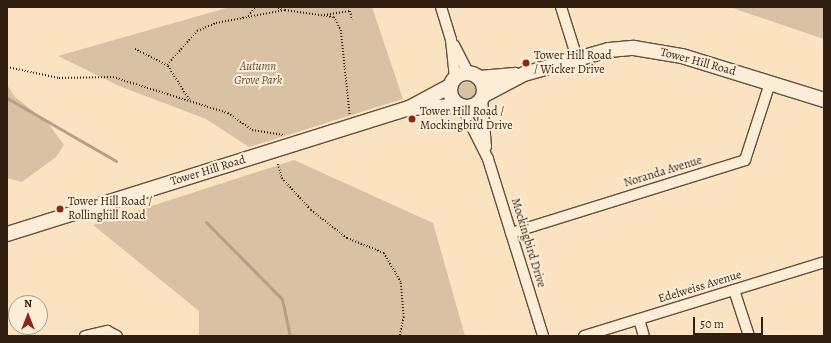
<!DOCTYPE html>
<html>
<head>
<meta charset="utf-8">
<style>
  body { margin:0 }
  #map { position:relative; width:831px; height:343px; overflow:hidden; background:#fbe3c1; font-family:Alegreya,serif }
  div>[style] { position:absolute }
  .green>* { inset:0; background:#d9c2a3 }
  .round { border-radius:50% }
  .stream>* { height:3px; margin:-1.5px; padding:0 1.5px; transform-origin:1.5px; border-radius:1.5px; background:#b6a085 }
  .path>* { height:1.5px; margin-top:-0.75px; transform-origin:0; background:repeating-linear-gradient(90deg,#311e10 0 1px,transparent 0 3px) }
  .roads { filter:drop-shadow(1px 0 #644f3c) drop-shadow(-1px 0 #644f3c) drop-shadow(0 1px #644f3c) drop-shadow(0 -1px #644f3c) }
  .street>* { height:10px; margin:-5px; padding:0 5px; transform-origin:5px; border-radius:5px; background:#fcedd7 }
  .secondary>* { height:14px; margin:-7px; padding:0 7px; transform-origin:7px; border-radius:7px; background:#fcedd7 }
  .secondary>.ring { margin:-7px; padding:0; box-sizing:content-box; background:none; border:14px solid #fcedd7; border-radius:50% }
  .dots>* { width:11px; height:11px; translate:-50% -50%; box-sizing:border-box; border:2px solid #fcedd7; border-radius:50% }
  span { translate:-50% -50%; white-space:nowrap; text-align:center; line-height:1.15; -webkit-text-stroke:4px #fcedd7; paint-order:stroke }
  .poi-label { font-size:12px; color:#311e10 }
  .left { translate:0 -50%; text-align:left }
  .street-label { font-size:12px; color:#311e10 }
  .park-label { font-size:12px; color:#634f3c; font-style:italic }
  .frame { position:absolute; inset:0; border:8px solid #311e10; pointer-events:none }
  .north { position:absolute; left:8px; top:295px; width:40px; height:40px; box-sizing:border-box; background:#fcedd7; border:1px solid #ab9a87; border-radius:50%; rotate:0deg; font-size:11px; font-weight:700; line-height:16px; text-align:center; color:#311e10 }
  .north::after { content:''; display:block; margin:auto; width:14px; height:18px; background:#8f2418; clip-path:polygon(50% 0,100% 100%,50% 72%,0 100%) }
  .scale { position:absolute; left:693px; top:317px; width:70px; height:18px; box-sizing:border-box; border:2px solid #311e10; border-top:0; padding-left:5px; font-size:12px; line-height:14px; white-space:nowrap; color:#311e10; -webkit-text-stroke:3px #fcedd7; paint-order:stroke }
</style>
</head>
<body>
<div id="map">
  <div class="green">
    <i style="clip-path:polygon(230px 7px,372px 7px,403px 99px,249px 147px,206px 119px,119px 86px,58px 56px)"></i>
    <i style="clip-path:polygon(729px 7px,824px 7px,824px 39px)"></i>
    <i class="round" style="left:457px;top:82px;width:20px;height:20px"></i>
    <i style="clip-path:polygon(7px 85px,15px 97px,47px 122px,64px 145px,56px 157px,22px 182px,7px 178px)"></i>
    <i style="clip-path:polygon(294px 160px,433px 223px,465px 336px,199px 336px,199px 311px,93px 225px)"></i>
  </div>
  <div class="stream">
    <i style="left:7px;top:98px;width:126px;rotate:30deg"></i>
    <i style="left:206px;top:222px;width:108px;rotate:45.4deg"></i>
    <i style="left:282px;top:299px;width:38px;rotate:78deg"></i>
  </div>
  <div class="path">
    <i style="left:275px;top:7px;width:9px;rotate:21deg"></i>
    <i style="left:324px;top:15px;width:26px;rotate:-9deg"></i>
    <i style="left:350px;top:11px;width:9px;rotate:77deg"></i>
    <i style="left:246px;top:18px;width:15px;rotate:-48deg"></i>
    <i style="left:135px;top:49px;width:36px;rotate:27deg"></i>
    <i style="left:7px;top:67px;width:53px;rotate:11.9deg"></i>
    <i style="left:59px;top:78px;width:54px;rotate:-1.1deg"></i>
    <i style="left:113px;top:77px;width:121px;rotate:17.4deg"></i>
    <i style="left:228px;top:113px;width:29px;rotate:35deg"></i>
    <i style="left:252px;top:130px;width:32px;rotate:9deg"></i>
    <i style="left:189px;top:100px;width:41px;rotate:-122.2deg"></i>
    <i style="left:167px;top:65px;width:45px;rotate:-48.6deg"></i>
    <i style="left:197px;top:31px;width:21px;rotate:-23deg"></i>
    <i style="left:216px;top:23px;width:70px;rotate:-10.7deg"></i>
    <i style="left:285px;top:10px;width:49px;rotate:8.1deg"></i>
    <i style="left:334px;top:17px;width:15px;rotate:62deg"></i>
    <i style="left:341px;top:30px;width:85px;rotate:84deg"></i>
    <i style="left:278px;top:164px;width:15px;rotate:74deg"></i>
    <i style="left:282px;top:178px;width:43px;rotate:47.8deg"></i>
    <i style="left:311px;top:210px;width:46px;rotate:37.9deg"></i>
    <i style="left:347px;top:238px;width:40px;rotate:22deg"></i>
    <i style="left:384px;top:253px;width:34px;rotate:60deg"></i>
    <i style="left:401px;top:283px;width:34px;rotate:85deg"></i>
    <i style="left:404px;top:317px;width:19px;rotate:102deg"></i>
  </div>
  <div class="roads">
    <div class="street">
      <i style="left:441px;top:7px;width:34px;rotate:73deg"></i>
      <i style="left:451px;top:40px;width:38px;rotate:84deg"></i>
      <i style="left:561px;top:7px;width:53px;rotate:72.6deg"></i>
      <i style="left:454px;top:45px;width:31px;rotate:63deg"></i>
      <i style="left:482px;top:99px;width:48px;rotate:85.2deg"></i>
      <i style="left:462px;top:107px;width:58px;rotate:63.4deg"></i>
      <i style="left:488px;top:159px;width:185px;rotate:72.7deg"></i>
      <i style="left:511px;top:233px;width:245px;rotate:-17.3deg"></i>
      <i style="left:745px;top:160px;width:81px;rotate:-72deg"></i>
      <i style="left:734px;top:290px;width:48px;rotate:71.9deg"></i>
      <i style="left:639px;top:319px;width:18px;rotate:74deg"></i>
      <i style="left:85px;top:336px;width:23px;rotate:-13deg"></i>
      <i style="left:107px;top:331px;width:11px;rotate:27deg"></i>
      <i style="left:584px;top:336px;width:251px;rotate:-17.1deg"></i>
    </div>
    <div class="secondary">
      <i class="ring" style="left:450px;top:73px;width:20px;height:20px"></i>
      <i style="left:479px;top:78px;width:36px;rotate:-5deg"></i>
      <i style="left:484px;top:95px;width:45px;rotate:-27.7deg"></i>
      <i style="left:524px;top:74px;width:88px;rotate:-15.8deg"></i>
      <i style="left:609px;top:50px;width:25px;rotate:-5deg"></i>
      <i style="left:634px;top:48px;width:49px;rotate:9.5deg"></i>
      <i style="left:682px;top:56px;width:149px;rotate:17.2deg"></i>
      <i style="left:411px;top:108px;width:48px;rotate:-2.4deg"></i>
      <i style="left:7px;top:234px;width:421px;rotate:-17.4deg"></i>
      <i style="left:409px;top:108px;width:47px;rotate:-28.2deg"></i>
    </div>
  </div>
  <div class="dots">
    <i style="left:526px;top:63px;background:#8f2418"></i>
    <i style="left:412px;top:119px;background:#8f2418"></i>
    <i style="left:60px;top:209px;background:#8f2418"></i>
  </div>
  <div class="poi-label">
    <span class="left" style="left:534px;top:63px">Tower Hill Road<br>/ Wicker Drive</span>
    <span class="left" style="left:420px;top:119px">Tower Hill Road /<br>Mockingbird Drive</span>
    <span class="left" style="left:68px;top:209px">Tower Hill Road /<br>Rollinghill Road</span>
  </div>
  <div class="street-label">
    <span style="left:698px;top:62px;rotate:15deg">Tower Hill Road</span>
    <span style="left:208px;top:171px;rotate:-17deg">Tower Hill Road</span>
    <span style="left:663px;top:172px;rotate:-17deg">Noranda Avenue</span>
    <span style="left:528px;top:243px;rotate:73deg">Mockingbird Drive</span>
    <span style="left:700px;top:287px;rotate:-17deg">Edelweiss Avenue</span>
  </div>
  <div class="park-label">
    <span style="left:258px;top:74px">Autumn<br>Grove Park</span>
  </div>
  <div class="frame"></div>
  <div class="north">N</div>
  <div class="scale">50 m</div>
</div>
</body>
</html>
